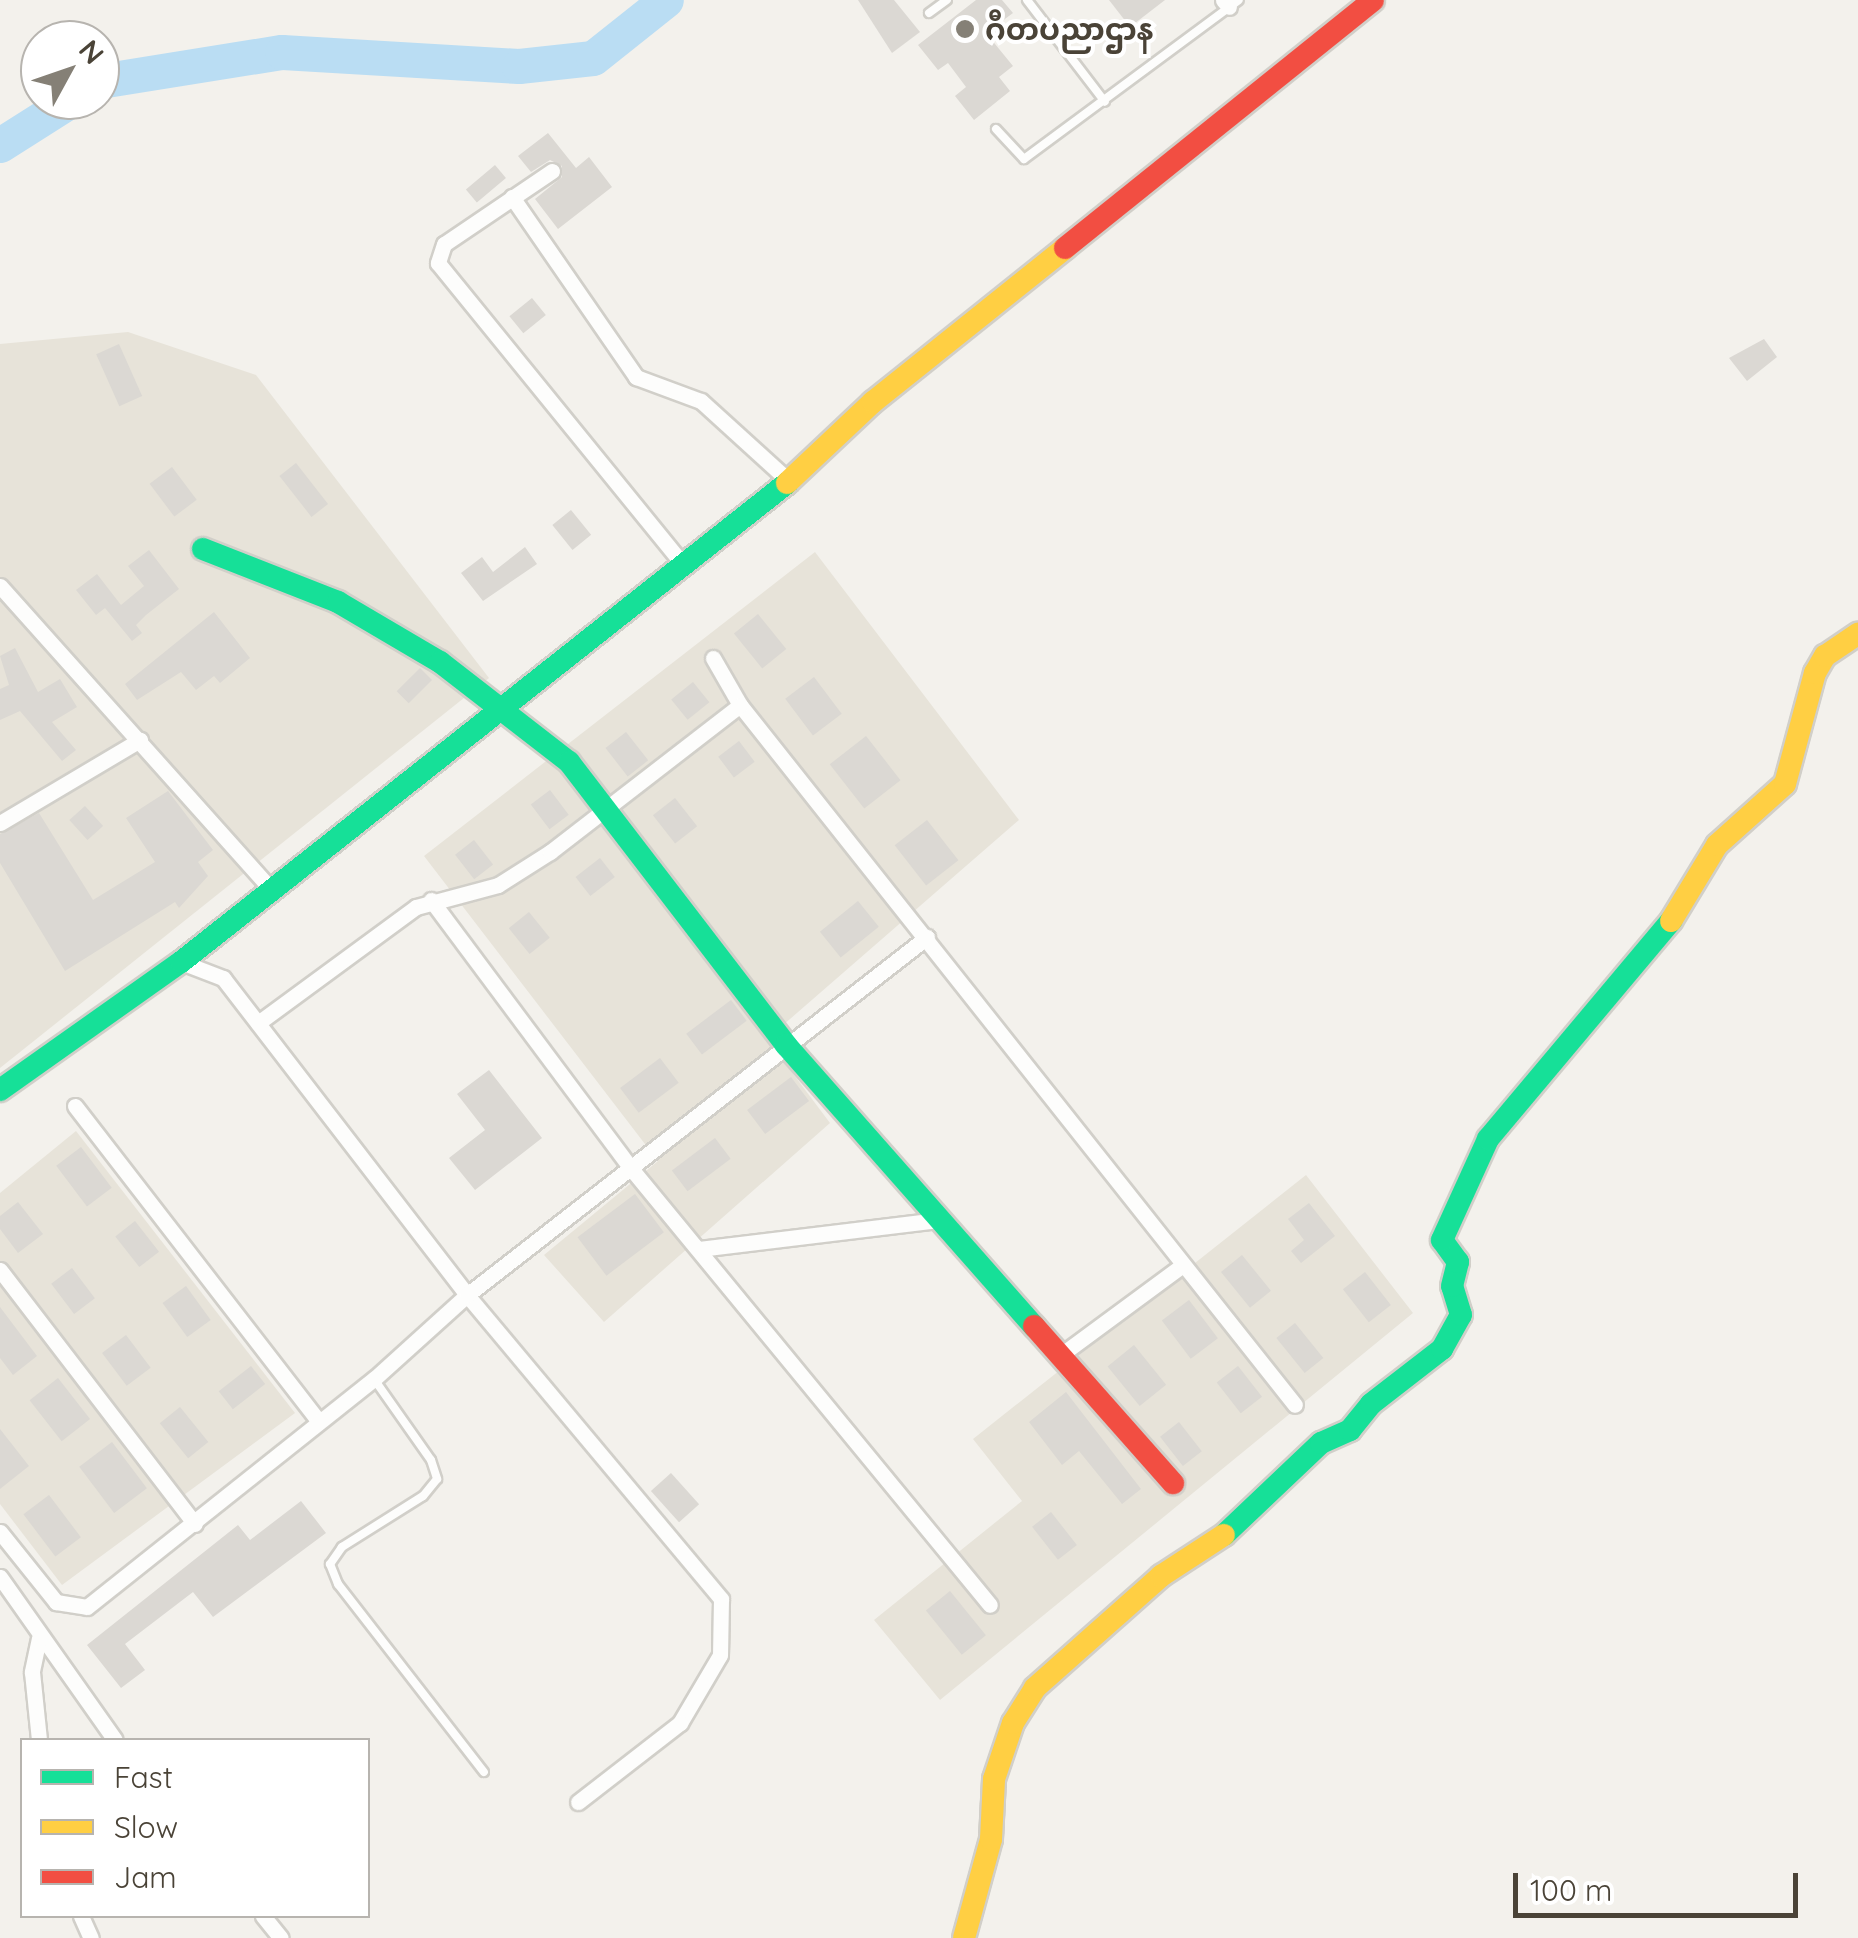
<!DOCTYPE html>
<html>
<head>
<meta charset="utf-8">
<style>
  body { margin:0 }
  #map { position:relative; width:1858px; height:1938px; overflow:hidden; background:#f3f1ec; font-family:Quicksand,"Noto Sans Myanmar",sans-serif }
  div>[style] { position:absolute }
  .residential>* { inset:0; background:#e7e3d9 }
  .river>* { height:35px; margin:-17.5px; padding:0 17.5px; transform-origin:17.5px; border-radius:17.5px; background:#baddf3 }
  .building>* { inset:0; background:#dbd8d3; transform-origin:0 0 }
  .roads { filter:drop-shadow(2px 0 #d1cfc9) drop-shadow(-2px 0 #d1cfc9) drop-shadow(0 2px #d1cfc9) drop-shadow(0 -2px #d1cfc9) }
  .lane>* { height:8px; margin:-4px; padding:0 4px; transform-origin:4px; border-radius:4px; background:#fdfdfc }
  .street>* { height:15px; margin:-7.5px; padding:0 7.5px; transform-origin:7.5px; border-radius:7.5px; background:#fdfdfc }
  .fast>* { height:22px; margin:-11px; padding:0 11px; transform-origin:11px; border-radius:11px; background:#16e098 }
  .slow>* { height:22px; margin:-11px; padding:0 11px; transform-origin:11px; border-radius:11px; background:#ffcf43 }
  .jam>* { height:22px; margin:-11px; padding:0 11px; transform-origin:11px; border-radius:11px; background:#f24e42 }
  .dots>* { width:28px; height:28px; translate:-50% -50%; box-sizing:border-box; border:5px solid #fff; border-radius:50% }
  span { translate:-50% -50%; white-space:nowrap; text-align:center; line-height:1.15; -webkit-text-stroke:8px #fff; paint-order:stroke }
  .poi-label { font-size:30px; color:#4a4337; font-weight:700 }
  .left { translate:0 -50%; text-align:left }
  .legend { position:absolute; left:20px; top:1738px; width:350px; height:180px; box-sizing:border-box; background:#fff; border:2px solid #b7b4af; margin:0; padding:12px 18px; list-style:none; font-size:30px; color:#4a4337 }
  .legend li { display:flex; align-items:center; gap:20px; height:50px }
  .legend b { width:50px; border:2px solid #b7b4af }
  .north { position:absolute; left:20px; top:20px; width:100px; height:100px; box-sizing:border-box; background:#fff; border:2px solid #b7b4af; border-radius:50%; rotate:50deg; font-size:28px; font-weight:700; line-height:40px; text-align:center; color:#4a4337 }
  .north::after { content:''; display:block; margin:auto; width:35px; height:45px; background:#858076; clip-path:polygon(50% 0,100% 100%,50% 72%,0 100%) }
  .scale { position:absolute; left:1513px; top:1873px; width:285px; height:45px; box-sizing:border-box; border:5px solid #4a4337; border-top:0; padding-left:12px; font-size:30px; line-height:35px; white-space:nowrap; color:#4a4337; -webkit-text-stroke:8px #fff; paint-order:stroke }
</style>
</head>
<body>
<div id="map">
  <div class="residential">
    <i style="clip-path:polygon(128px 332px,256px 375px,489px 678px,0 1068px,0 344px)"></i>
    <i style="clip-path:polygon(815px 552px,1019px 820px,767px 1039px,830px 1123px,604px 1322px,544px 1255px,658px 1161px,424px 856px)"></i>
    <i style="clip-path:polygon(76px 1131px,295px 1413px,62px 1585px,0 1504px,0 1193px)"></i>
    <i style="clip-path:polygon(1306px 1175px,1413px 1313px,940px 1700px,874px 1620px,1022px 1501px,973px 1439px)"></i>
  </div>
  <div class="river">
    <i style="left:100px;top:81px;width:184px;rotate:-9.1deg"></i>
    <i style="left:282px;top:52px;width:237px;rotate:3.4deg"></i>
    <i style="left:519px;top:66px;width:74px;rotate:-6.2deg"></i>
    <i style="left:593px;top:58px;width:93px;rotate:-38.5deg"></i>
    <i style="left:0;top:145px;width:84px;rotate:-32.4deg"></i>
  </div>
  <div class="building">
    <i style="clip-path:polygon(858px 0,894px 0,920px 32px,892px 53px)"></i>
    <i style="clip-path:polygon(976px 0,1002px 0,1013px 13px,986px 33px,1013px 66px,999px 77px,1010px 91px,974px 120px,955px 96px,966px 87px,948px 63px,938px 70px,918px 45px)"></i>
    <i style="clip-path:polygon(1109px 0,1165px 0,1130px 27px)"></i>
    <i style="clip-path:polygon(548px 133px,576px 168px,589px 157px,612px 187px,558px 229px,535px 199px,562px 177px,562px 166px,550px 160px,531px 172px,518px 156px)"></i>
    <i style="left:495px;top:165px;width:17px;height:38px;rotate:50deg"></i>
    <i style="left:532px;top:298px;width:22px;height:29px;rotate:51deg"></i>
    <i style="clip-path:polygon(1764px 339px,1777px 357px,1747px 381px,1729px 358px)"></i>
    <i style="left:119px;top:344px;width:57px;height:25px;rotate:66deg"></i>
    <i style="left:296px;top:463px;width:52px;height:21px;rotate:52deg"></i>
    <i style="left:172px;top:467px;width:41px;height:28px;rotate:53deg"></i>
    <i style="left:571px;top:510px;width:32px;height:24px;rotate:51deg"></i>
    <i style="clip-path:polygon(525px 547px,537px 564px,483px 601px,461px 573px,482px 557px,493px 572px)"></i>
    <i style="clip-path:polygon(149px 550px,179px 589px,146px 615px,136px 625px,142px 633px,132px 641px,105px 608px,96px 615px,76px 590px,97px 574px,121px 605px,144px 586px,128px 566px)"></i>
    <i style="clip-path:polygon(214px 612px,250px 658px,220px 683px,214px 676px,196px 690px,181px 672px,137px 700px,125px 684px)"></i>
    <i style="left:758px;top:614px;width:45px;height:31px;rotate:51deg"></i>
    <i style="clip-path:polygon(15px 648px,38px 692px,60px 679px,77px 707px,52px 722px,76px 750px,62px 761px,20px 711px,0 720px,0 689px,9px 685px,0 656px)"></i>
    <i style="left:420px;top:668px;width:17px;height:33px;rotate:45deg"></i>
    <i style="left:814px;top:677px;width:46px;height:36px;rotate:53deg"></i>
    <i style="left:693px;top:682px;width:26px;height:28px;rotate:51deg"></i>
    <i style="left:626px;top:732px;width:36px;height:26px;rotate:52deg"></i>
    <i style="left:866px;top:736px;width:56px;height:46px;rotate:52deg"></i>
    <i style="left:739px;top:741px;width:26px;height:26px;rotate:53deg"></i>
    <i style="left:550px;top:790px;width:31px;height:24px;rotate:53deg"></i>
    <i style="clip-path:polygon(168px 791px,213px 850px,198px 862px,208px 876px,179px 908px,175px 902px,65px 971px,0 863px,0 834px,39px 813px,93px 900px,155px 862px,126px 818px)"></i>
    <i style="left:675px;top:798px;width:36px;height:28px;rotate:52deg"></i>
    <i style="left:85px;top:806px;width:27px;height:21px;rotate:48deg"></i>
    <i style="left:927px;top:820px;width:51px;height:41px;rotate:52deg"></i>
    <i style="left:474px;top:840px;width:31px;height:24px;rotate:52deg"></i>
    <i style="left:600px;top:858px;width:24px;height:31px;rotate:52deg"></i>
    <i style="left:858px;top:901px;width:33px;height:49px;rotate:51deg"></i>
    <i style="left:529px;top:912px;width:33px;height:26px;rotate:51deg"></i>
    <i style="left:731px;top:1000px;width:26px;height:56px;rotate:53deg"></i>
    <i style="left:660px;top:1058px;width:31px;height:50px;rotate:53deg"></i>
    <i style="clip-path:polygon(489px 1070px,542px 1138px,475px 1190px,449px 1158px,485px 1130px,457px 1094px)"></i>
    <i style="left:791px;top:1077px;width:30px;height:55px;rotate:53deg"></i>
    <i style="left:715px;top:1138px;width:26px;height:54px;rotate:53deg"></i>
    <i style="left:81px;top:1147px;width:51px;height:31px;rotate:53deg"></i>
    <i style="left:635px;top:1194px;width:48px;height:72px;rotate:53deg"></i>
    <i style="clip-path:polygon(18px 1202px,43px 1234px,18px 1253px,0 1229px,0 1216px)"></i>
    <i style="clip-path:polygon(1309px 1203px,1335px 1236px,1301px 1263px,1291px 1251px,1304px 1240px,1288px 1219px)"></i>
    <i style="left:135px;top:1221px;width:39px;height:25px;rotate:52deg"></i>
    <i style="left:1242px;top:1255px;width:46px;height:27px;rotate:51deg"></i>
    <i style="left:72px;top:1268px;width:38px;height:26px;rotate:53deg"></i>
    <i style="left:1365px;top:1272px;width:42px;height:28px;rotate:52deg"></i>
    <i style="left:186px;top:1286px;width:42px;height:29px;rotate:54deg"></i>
    <i style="left:1189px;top:1300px;width:48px;height:34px;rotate:53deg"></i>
    <i style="clip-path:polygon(0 1307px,37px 1356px,13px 1375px,0 1358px)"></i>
    <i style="left:1295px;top:1323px;width:45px;height:24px;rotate:51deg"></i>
    <i style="left:126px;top:1335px;width:41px;height:30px;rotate:53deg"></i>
    <i style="left:1134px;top:1345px;width:51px;height:34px;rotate:51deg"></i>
    <i style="left:251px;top:1366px;width:23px;height:41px;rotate:52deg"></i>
    <i style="left:1238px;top:1366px;width:39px;height:27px;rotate:52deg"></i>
    <i style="left:58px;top:1378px;width:52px;height:36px;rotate:52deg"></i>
    <i style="clip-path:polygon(1066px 1392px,1141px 1489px,1122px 1504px,1079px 1451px,1062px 1465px,1029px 1422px)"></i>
    <i style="left:180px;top:1407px;width:45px;height:26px;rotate:51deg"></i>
    <i style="left:1179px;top:1422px;width:37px;height:24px;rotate:52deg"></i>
    <i style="clip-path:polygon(0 1429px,29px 1466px,0 1489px)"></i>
    <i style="left:112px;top:1442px;width:58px;height:41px;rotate:53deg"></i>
    <i style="left:671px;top:1473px;width:42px;height:27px;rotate:48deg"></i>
    <i style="left:49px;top:1495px;width:53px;height:32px;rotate:53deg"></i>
    <i style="clip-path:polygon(301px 1501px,326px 1533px,213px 1617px,193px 1592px,125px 1644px,145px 1670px,121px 1688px,87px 1645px,238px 1525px,250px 1540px)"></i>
    <i style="left:1051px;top:1512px;width:42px;height:24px;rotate:52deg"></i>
    <i style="left:950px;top:1591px;width:57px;height:31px;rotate:51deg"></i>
  </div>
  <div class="roads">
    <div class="lane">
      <i style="left:1027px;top:0;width:128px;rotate:52.6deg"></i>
      <i style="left:929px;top:13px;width:22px;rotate:-36deg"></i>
      <i style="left:996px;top:129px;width:41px;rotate:47deg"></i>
      <i style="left:1024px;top:159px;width:267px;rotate:-36.5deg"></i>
      <i style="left:374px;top:1379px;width:99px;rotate:54.9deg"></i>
      <i style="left:431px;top:1460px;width:20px;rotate:72deg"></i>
      <i style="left:437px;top:1479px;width:22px;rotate:129deg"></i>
      <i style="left:423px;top:1496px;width:96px;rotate:147.8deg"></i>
      <i style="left:342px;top:1547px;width:21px;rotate:125deg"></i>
      <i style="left:330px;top:1564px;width:22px;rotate:68deg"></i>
      <i style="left:338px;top:1584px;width:238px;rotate:52.2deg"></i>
    </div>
    <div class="street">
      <i style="left:1223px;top:0;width:9px;rotate:49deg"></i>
      <i style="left:552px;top:171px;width:130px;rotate:145.9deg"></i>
      <i style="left:444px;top:244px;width:20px;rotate:108deg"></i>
      <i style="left:438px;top:263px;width:387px;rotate:50.9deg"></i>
      <i style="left:512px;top:197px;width:219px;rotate:55.4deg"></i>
      <i style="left:636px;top:377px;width:69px;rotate:20.3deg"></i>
      <i style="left:701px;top:401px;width:119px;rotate:42.3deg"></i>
      <i style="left:0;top:586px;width:407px;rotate:48.2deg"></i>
      <i style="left:713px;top:658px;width:54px;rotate:60.1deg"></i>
      <i style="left:740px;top:705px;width:893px;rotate:51.59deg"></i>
      <i style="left:0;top:823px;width:163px;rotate:-30.7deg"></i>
      <i style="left:431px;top:900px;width:332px;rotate:53.3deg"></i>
      <i style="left:629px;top:1166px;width:568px;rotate:50.57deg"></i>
      <i style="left:181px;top:962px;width:45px;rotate:20.9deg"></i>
      <i style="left:223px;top:978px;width:400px;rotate:52.4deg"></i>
      <i style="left:467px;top:1295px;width:396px;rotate:50.1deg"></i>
      <i style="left:721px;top:1599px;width:56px;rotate:91deg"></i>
      <i style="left:720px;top:1655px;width:79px;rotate:120.5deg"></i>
      <i style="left:680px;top:1723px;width:129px;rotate:142.2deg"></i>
      <i style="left:258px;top:1023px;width:196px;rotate:-36.3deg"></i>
      <i style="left:416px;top:907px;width:85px;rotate:-15deg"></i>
      <i style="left:498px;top:885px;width:62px;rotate:-32.4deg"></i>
      <i style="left:550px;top:852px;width:240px;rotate:-37.7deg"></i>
      <i style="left:75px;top:1106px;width:399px;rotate:52.3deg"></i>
      <i style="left:699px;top:1249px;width:241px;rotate:-6.9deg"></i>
      <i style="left:0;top:1270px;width:320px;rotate:52.5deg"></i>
      <i style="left:1058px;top:1357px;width:155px;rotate:-36.4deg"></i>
      <i style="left:0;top:1532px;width:90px;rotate:51.3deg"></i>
      <i style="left:56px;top:1602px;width:31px;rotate:9deg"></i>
      <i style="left:87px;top:1607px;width:367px;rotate:-38.5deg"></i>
      <i style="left:374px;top:1379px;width:125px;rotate:-42.1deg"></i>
      <i style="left:467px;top:1295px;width:583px;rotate:-37.89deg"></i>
      <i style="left:0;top:1577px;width:199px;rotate:54.8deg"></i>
      <i style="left:39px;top:1638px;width:35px;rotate:102deg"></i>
      <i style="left:32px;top:1672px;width:68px;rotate:84.1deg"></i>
      <i style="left:81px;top:1916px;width:24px;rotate:66deg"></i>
      <i style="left:263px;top:1916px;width:28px;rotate:51deg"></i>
    </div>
    <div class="fast">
      <i style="left:203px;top:549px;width:145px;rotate:21.4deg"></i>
      <i style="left:338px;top:602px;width:118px;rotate:30.5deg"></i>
      <i style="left:440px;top:662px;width:163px;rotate:37.8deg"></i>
      <i style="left:569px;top:762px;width:357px;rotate:52.5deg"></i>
      <i style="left:786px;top:1045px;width:375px;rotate:48.6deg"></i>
      <i style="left:0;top:1090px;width:222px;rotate:-35.3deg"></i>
      <i style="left:181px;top:962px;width:772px;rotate:-38.32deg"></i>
      <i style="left:1224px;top:1535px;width:134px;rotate:-43.5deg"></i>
      <i style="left:1321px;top:1443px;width:32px;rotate:-24deg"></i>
      <i style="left:1350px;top:1430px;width:33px;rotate:-51deg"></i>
      <i style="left:1371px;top:1404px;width:90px;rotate:-37.8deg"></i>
      <i style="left:1442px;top:1349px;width:39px;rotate:-61deg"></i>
      <i style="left:1461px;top:1315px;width:30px;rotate:-107deg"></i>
      <i style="left:1452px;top:1286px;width:25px;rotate:-76deg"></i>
      <i style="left:1458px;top:1262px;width:27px;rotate:-126deg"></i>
      <i style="left:1442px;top:1240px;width:111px;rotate:-65.5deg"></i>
      <i style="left:1488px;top:1139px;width:285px;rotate:-50deg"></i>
    </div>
    <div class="slow">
      <i style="left:787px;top:483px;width:118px;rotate:-43.3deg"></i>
      <i style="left:873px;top:402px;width:246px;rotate:-38.7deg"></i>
      <i style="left:1671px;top:921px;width:89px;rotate:-58.8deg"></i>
      <i style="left:1717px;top:845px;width:91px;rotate:-41.9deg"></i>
      <i style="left:1785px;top:784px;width:115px;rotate:-74.9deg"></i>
      <i style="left:1815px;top:673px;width:20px;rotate:-60deg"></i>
      <i style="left:1825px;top:656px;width:40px;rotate:-34deg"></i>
      <i style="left:964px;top:1938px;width:103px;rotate:-74.7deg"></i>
      <i style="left:991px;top:1839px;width:60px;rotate:-87.1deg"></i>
      <i style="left:994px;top:1779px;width:59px;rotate:-71.3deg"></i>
      <i style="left:1013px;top:1723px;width:41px;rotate:-57.8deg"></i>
      <i style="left:1035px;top:1688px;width:169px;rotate:-41.6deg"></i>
      <i style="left:1161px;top:1576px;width:75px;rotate:-33.1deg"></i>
    </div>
    <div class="jam">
      <i style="left:1065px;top:248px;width:395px;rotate:-38.8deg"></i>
      <i style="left:1034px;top:1326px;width:210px;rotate:48.5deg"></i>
    </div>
  </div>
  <div class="dots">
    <i style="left:965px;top:29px;background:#858076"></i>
  </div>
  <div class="poi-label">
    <span class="left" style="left:985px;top:29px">ဂီတပညာဌာန</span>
  </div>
  <ul class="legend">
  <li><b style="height:12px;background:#16e098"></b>Fast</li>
  <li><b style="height:12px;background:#ffcf43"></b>Slow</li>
  <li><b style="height:12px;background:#f24e42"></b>Jam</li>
  </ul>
  <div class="north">N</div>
  <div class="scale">100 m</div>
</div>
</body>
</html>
